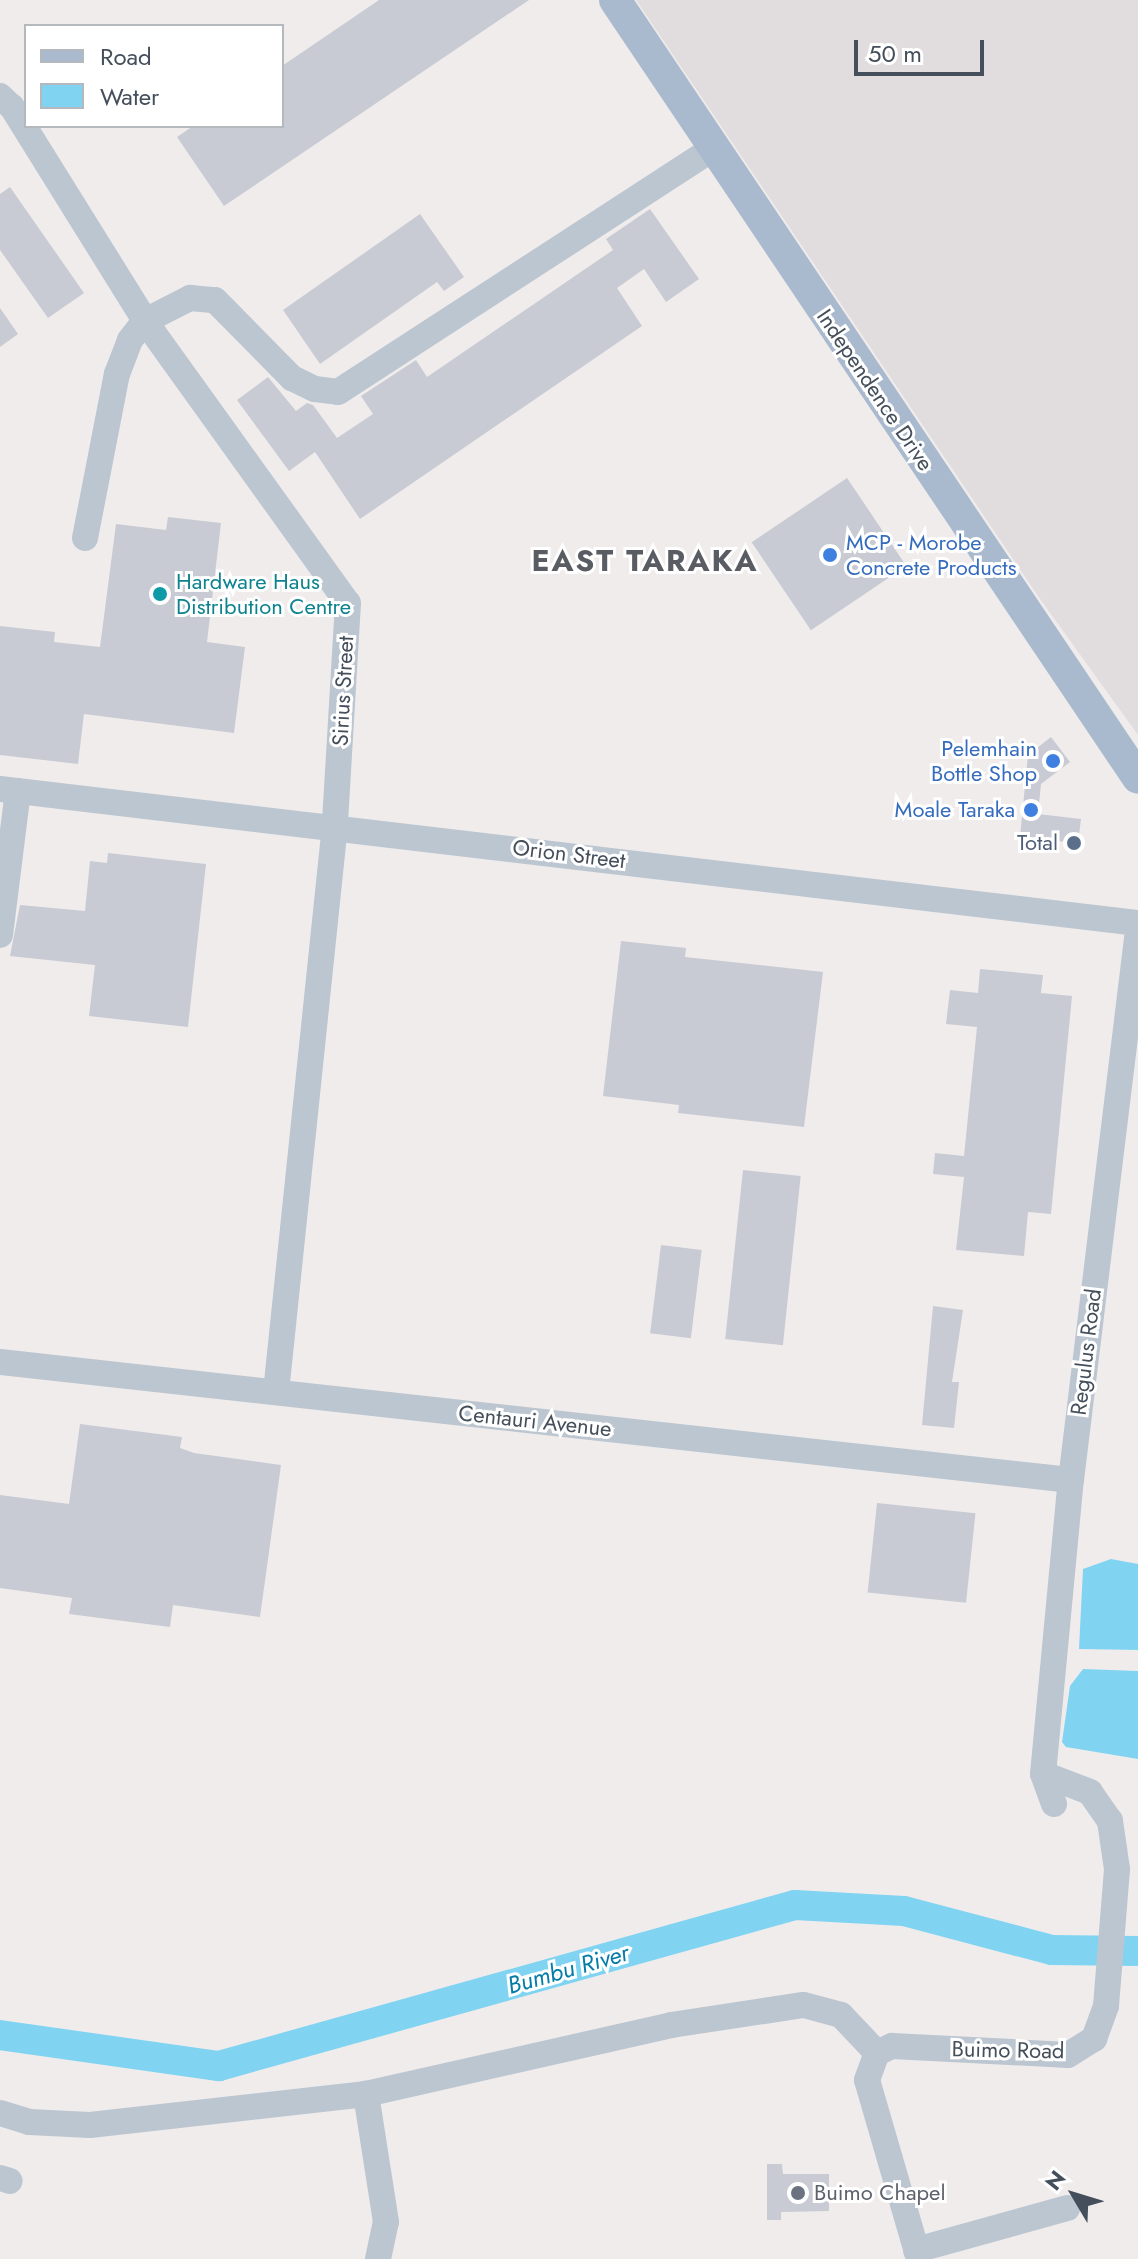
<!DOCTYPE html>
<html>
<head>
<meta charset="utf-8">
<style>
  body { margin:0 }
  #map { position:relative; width:1138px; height:2259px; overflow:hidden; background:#f0ecec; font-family:Jost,sans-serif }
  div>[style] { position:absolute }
  .education>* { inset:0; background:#e1ddde }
  .water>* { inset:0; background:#80d4f2 }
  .river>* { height:30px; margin:-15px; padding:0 15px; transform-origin:15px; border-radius:15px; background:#80d4f2 }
  .building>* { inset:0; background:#c8cbd3; transform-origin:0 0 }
  .minor>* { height:26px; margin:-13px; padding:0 13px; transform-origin:13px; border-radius:13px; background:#bcc6d0 }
  .major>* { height:32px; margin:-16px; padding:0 16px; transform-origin:16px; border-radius:16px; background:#aabace }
  .dots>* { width:22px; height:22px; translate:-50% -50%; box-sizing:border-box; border:4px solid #fff; border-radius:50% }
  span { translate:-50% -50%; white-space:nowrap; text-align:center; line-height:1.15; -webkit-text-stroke:6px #fff; paint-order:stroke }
  .street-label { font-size:22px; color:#444f5b }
  .shop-label { font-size:22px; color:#366cbe }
  .left { translate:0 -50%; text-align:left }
  .right { translate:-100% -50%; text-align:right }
  .culture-label { font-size:22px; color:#0d838f }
  .service-label { font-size:22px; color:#4e5e75 }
  .worship-label { font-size:22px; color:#5b616d }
  .water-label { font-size:24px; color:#037ca8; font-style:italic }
  .district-label { font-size:30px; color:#595c62; font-weight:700; letter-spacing:2px }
  .legend { position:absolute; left:24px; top:24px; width:260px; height:104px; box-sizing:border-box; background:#fff; border:2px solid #b4b9bd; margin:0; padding:10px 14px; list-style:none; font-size:24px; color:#444f5b }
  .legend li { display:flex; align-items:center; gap:16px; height:40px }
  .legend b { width:40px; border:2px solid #b4b9bd }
  .north { position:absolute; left:1034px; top:2155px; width:80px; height:80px; -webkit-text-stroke:6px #fff; paint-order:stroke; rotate:308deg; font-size:22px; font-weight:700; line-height:32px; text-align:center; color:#444f5b }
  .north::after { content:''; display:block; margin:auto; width:28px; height:36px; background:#444f5b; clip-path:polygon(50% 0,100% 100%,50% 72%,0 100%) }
  .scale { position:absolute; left:854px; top:40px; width:130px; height:36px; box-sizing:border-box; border:4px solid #444f5b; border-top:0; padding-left:10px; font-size:24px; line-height:28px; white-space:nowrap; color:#444f5b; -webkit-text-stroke:6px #fff; paint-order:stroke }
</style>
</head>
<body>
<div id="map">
  <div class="education">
    <i style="clip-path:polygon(636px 0,1138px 0,1138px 735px,1040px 599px)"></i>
  </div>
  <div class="water">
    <i style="clip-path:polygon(1111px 1559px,1138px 1564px,1138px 1650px,1079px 1649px,1083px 1569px)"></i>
    <i style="clip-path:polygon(1083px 1669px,1138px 1671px,1138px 1759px,1066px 1747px,1062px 1742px,1070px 1686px)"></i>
  </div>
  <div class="river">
    <i style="left:0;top:2035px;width:221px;rotate:8.1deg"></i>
    <i style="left:219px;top:2066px;width:598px;rotate:-15.62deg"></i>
    <i style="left:795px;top:1905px;width:109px;rotate:3.2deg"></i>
    <i style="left:904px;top:1911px;width:153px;rotate:14.8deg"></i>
    <i style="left:1052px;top:1950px;width:86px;rotate:0.7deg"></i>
  </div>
  <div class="building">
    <i style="clip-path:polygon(379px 0,529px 0,224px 206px,177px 137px,193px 126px,282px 126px,282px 66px)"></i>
    <i style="clip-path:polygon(10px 187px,84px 293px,48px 318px,0 250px,0 194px)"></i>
    <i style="clip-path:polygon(650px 209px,699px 279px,666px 302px,644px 269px,617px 288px,642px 326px,360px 519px,315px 452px,289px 471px,237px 400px,268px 377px,296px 411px,307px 403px,313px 405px,337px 438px,373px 414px,361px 396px,416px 360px,427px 377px,613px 250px,606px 239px)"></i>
    <i style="clip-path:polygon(420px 214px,464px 277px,444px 291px,437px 282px,320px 364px,283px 310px)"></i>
    <i style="clip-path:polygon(0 308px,18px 334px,0 347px)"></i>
    <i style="left:847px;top:478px;width:106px;height:115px;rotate:56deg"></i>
    <i style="clip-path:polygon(168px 517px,221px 523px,207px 642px,245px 647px,234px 733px,84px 714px,78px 764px,0 755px,0 626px,55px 632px,54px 642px,100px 647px,116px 524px,166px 530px)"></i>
    <i style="clip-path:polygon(1051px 737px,1070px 762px,1041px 784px,1038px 814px,1081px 819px,1078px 843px,1036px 839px,1035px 848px,1019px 847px,1028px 755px)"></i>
    <i style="clip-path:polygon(108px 853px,206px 864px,188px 1027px,89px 1016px,95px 965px,10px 956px,20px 905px,85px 911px,90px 861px,107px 863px)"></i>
    <i style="clip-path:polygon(621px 941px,686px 948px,685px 957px,823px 972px,804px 1127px,678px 1113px,679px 1105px,603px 1096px)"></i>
    <i style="clip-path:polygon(980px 969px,1043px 975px,1041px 993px,1072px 996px,1051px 1214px,1028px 1212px,1024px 1256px,956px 1250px,964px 1177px,933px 1174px,935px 1153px,964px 1156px,977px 1027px,946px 1024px,950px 990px,978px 993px)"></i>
    <i style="left:743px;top:1170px;width:58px;height:170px;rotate:6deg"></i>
    <i style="left:661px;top:1245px;width:41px;height:89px;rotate:7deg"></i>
    <i style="clip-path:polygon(933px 1306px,963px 1310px,952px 1382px,959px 1382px,954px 1428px,922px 1425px)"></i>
    <i style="clip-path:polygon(80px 1424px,182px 1437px,180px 1448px,194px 1453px,281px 1465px,260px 1617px,173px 1605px,170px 1627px,69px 1614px,72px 1598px,0 1588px,0 1495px,69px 1504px)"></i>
    <i style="left:877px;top:1503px;width:99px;height:90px;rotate:6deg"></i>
    <i style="clip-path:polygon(767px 2164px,782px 2164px,783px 2174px,829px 2174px,829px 2211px,781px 2212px,781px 2220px,767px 2220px)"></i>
  </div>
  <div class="minor">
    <i style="left:0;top:96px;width:16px;rotate:43deg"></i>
    <i style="left:12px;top:107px;width:252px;rotate:58.1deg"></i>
    <i style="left:145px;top:321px;width:347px;rotate:54.3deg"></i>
    <i style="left:348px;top:603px;width:222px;rotate:93.4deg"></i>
    <i style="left:335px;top:825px;width:570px;rotate:95.94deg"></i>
    <i style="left:85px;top:538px;width:167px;rotate:-79deg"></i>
    <i style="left:117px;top:374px;width:36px;rotate:-69deg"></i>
    <i style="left:130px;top:340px;width:24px;rotate:-52deg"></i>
    <i style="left:145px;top:321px;width:51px;rotate:-27.1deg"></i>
    <i style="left:190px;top:298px;width:25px;rotate:5deg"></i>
    <i style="left:215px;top:300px;width:110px;rotate:45.4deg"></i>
    <i style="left:292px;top:378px;width:25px;rotate:26deg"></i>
    <i style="left:315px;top:389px;width:23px;rotate:7deg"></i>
    <i style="left:338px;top:392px;width:448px;rotate:-33deg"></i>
    <i style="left:0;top:789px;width:1146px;rotate:6.72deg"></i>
    <i style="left:0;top:935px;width:145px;rotate:-82.9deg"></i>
    <i style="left:0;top:1362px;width:1077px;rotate:6.29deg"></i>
    <i style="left:1054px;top:1804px;width:32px;rotate:-110deg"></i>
    <i style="left:1043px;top:1774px;width:295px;rotate:-84.6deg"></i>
    <i style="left:1071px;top:1480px;width:554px;rotate:-83.05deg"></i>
    <i style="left:0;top:2113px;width:30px;rotate:17deg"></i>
    <i style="left:29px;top:2122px;width:61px;rotate:2.8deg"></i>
    <i style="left:90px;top:2125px;width:278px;rotate:-6.4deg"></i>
    <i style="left:0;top:2178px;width:10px;rotate:17deg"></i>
    <i style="left:916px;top:2250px;width:157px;rotate:-15.5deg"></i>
    <i style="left:378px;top:2259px;width:38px;rotate:-78deg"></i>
    <i style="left:386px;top:2222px;width:130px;rotate:-98.9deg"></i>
    <i style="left:366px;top:2094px;width:313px;rotate:-12.7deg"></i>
    <i style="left:671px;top:2025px;width:134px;rotate:-8.6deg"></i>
    <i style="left:804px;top:2005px;width:38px;rotate:15deg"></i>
    <i style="left:841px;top:2015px;width:52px;rotate:46.5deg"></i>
    <i style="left:919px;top:2259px;width:186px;rotate:-106.2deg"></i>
    <i style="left:867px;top:2080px;width:29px;rotate:-70deg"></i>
    <i style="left:877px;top:2053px;width:17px;rotate:-25deg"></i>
    <i style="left:892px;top:2046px;width:176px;rotate:2.9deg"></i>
    <i style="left:1068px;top:2055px;width:31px;rotate:-32deg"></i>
    <i style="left:1094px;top:2039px;width:35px;rotate:-70deg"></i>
    <i style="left:1106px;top:2006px;width:137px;rotate:-85.4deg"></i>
    <i style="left:1117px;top:1869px;width:49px;rotate:-98.3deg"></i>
    <i style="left:1110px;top:1821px;width:35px;rotate:-125deg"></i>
    <i style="left:1090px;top:1792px;width:50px;rotate:-159deg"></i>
  </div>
  <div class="major">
    <i style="left:615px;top:0;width:937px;rotate:56.09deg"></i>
  </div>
  <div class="dots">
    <i style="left:830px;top:555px;background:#3f7fe0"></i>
    <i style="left:160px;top:594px;background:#0f9aa8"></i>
    <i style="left:1053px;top:761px;background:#3f7fe0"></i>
    <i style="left:1031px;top:810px;background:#3f7fe0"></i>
    <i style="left:1074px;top:843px;background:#5c6f8a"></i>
    <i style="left:798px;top:2193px;background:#6b7280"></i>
  </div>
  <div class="street-label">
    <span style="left:875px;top:390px;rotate:56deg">Independence Drive</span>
    <span style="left:343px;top:691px;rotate:-87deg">Sirius Street</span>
    <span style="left:569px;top:854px;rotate:7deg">Orion Street</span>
    <span style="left:1086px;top:1352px;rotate:-83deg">Regulus Road</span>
    <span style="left:535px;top:1421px;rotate:6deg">Centauri Avenue</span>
    <span style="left:1008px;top:2050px;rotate:1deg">Buimo Road</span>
  </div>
  <div class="shop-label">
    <span class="left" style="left:846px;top:555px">MCP - Morobe<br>Concrete Products</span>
    <span class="right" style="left:1037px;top:761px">Pelemhain<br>Bottle Shop</span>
    <span class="right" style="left:1015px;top:810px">Moale Taraka</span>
  </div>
  <div class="culture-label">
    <span class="left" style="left:176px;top:594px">Hardware Haus<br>Distribution Centre</span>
  </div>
  <div class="service-label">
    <span class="right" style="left:1058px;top:843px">Total</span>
  </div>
  <div class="worship-label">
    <span class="left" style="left:814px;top:2193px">Buimo Chapel</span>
  </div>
  <div class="water-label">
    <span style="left:568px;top:1969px;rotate:-16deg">Bumbu River</span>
  </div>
  <div class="district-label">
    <span style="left:645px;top:561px">EAST TARAKA</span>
  </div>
  <ul class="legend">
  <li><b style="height:10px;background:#aabace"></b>Road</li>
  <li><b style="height:22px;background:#80d4f2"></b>Water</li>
  </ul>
  <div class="north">N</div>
  <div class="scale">50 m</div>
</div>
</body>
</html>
